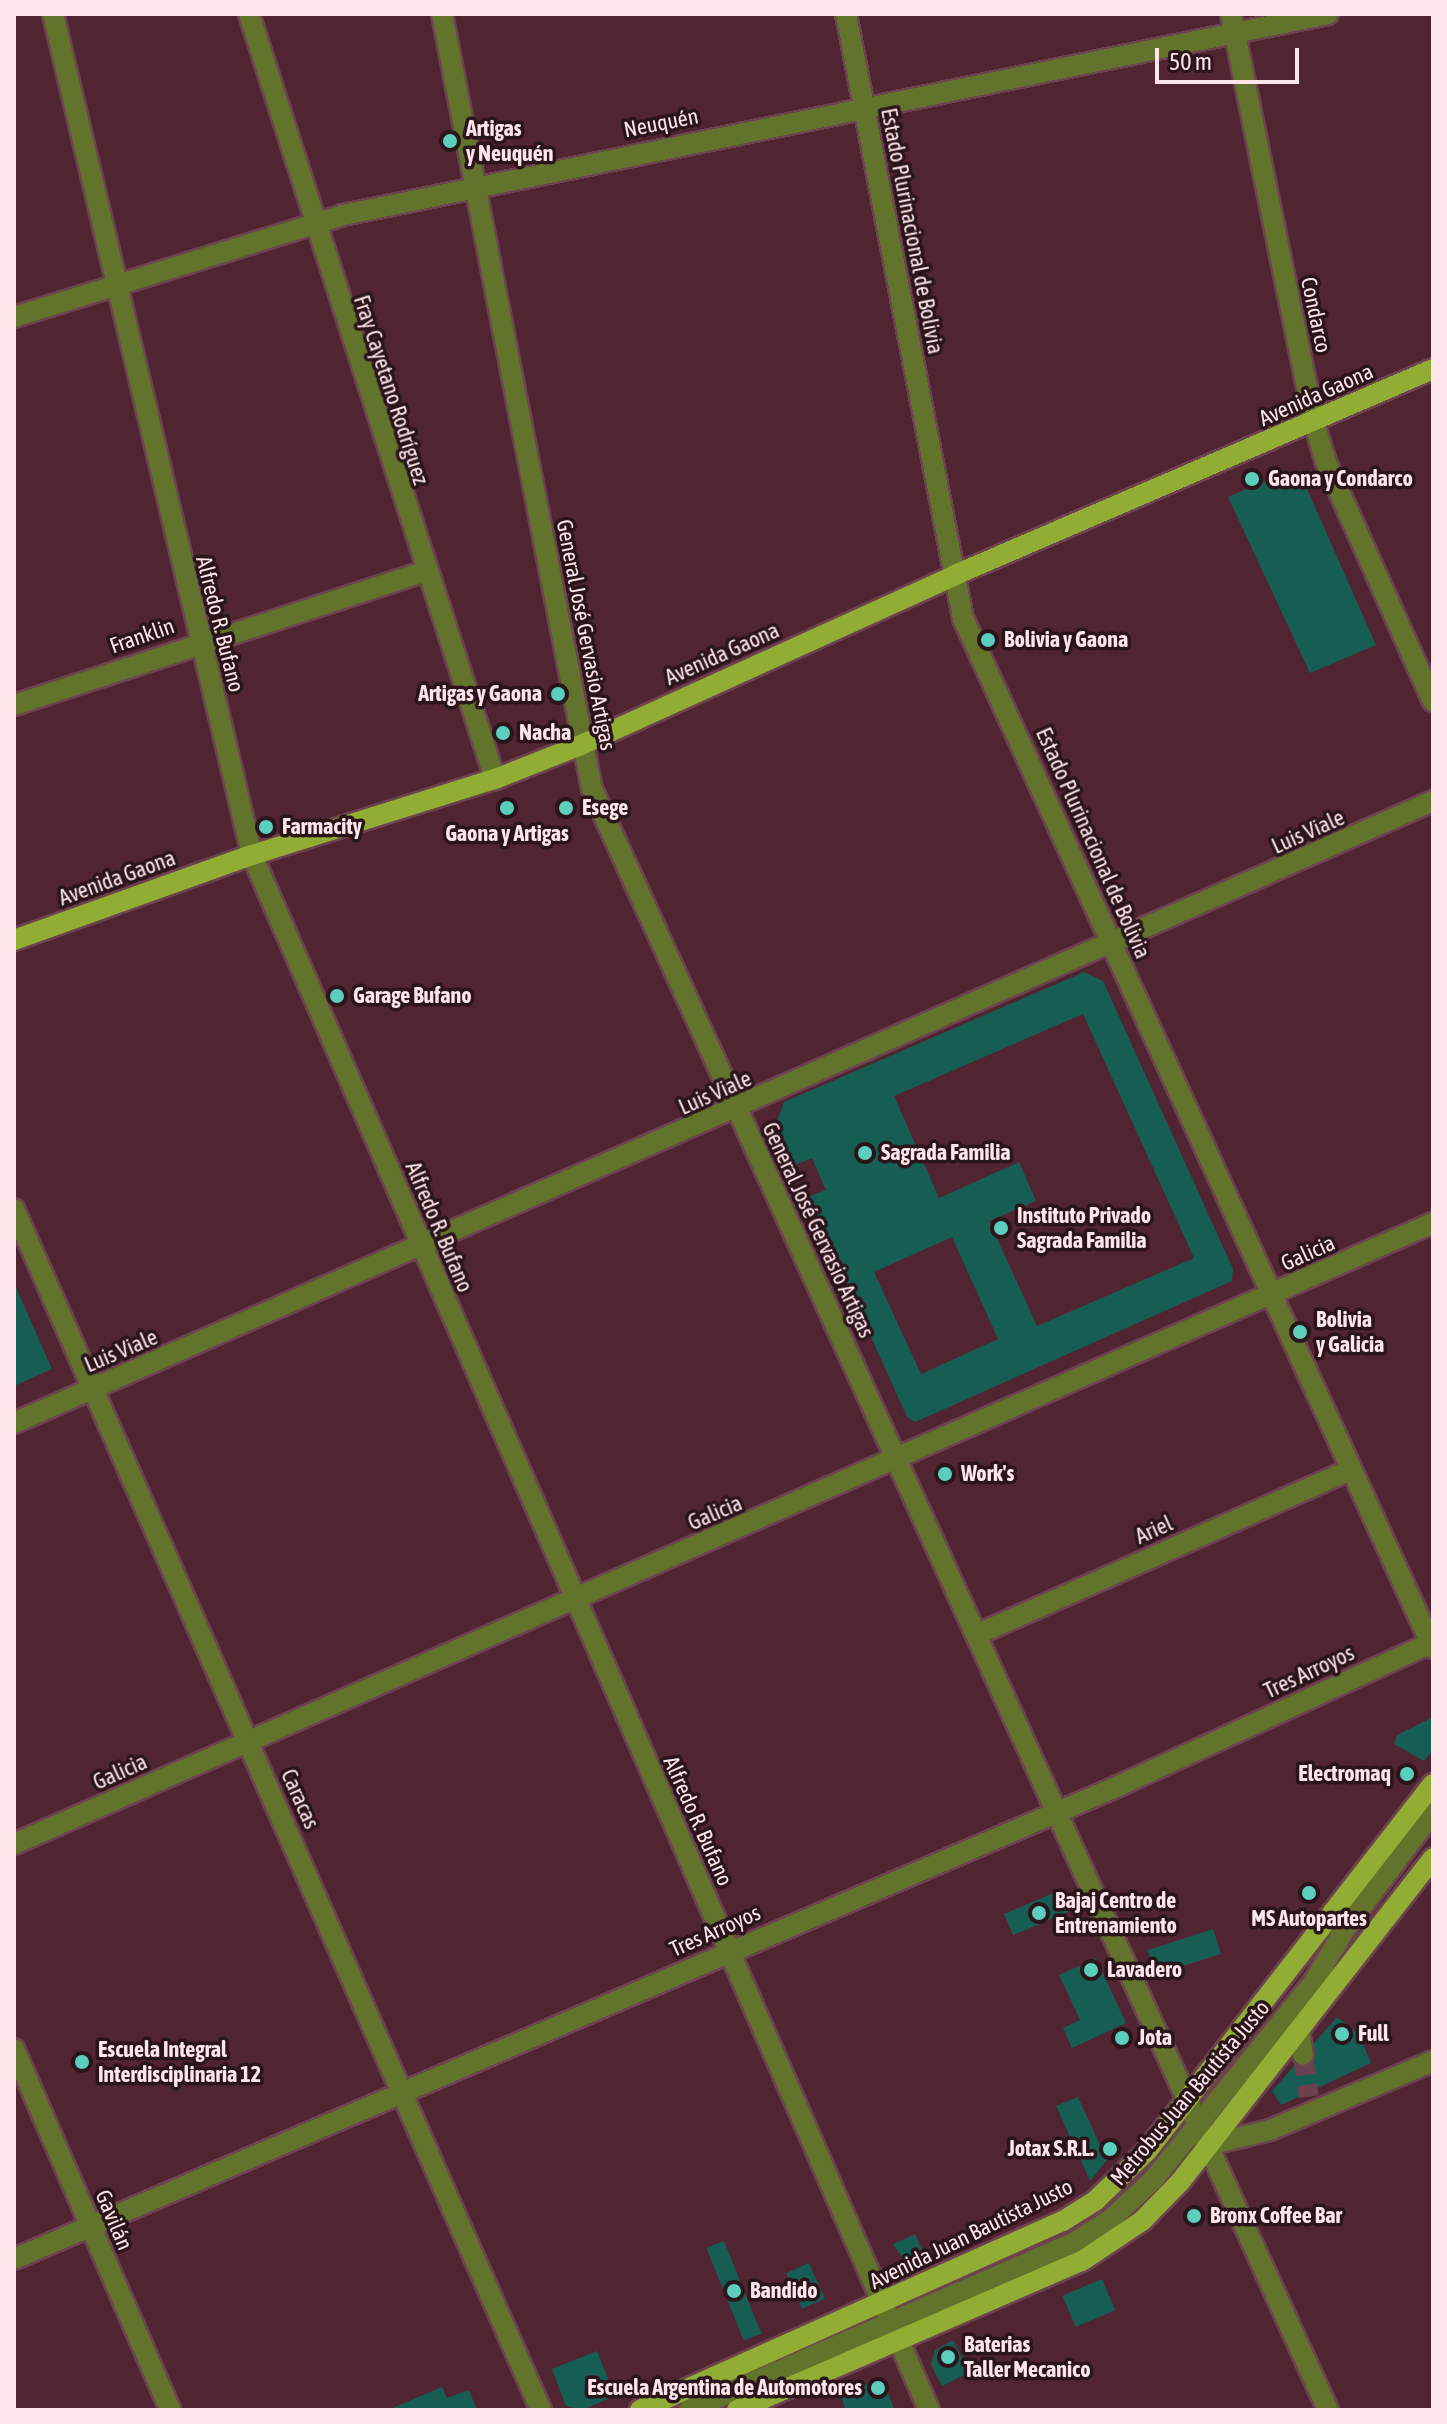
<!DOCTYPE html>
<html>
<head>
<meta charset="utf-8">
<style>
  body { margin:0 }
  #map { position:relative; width:1447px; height:2424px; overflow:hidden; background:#512432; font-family:"Asap Condensed",sans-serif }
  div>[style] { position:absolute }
  .building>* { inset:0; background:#165d53; transform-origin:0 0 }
  .minor-tunnel>* { height:20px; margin-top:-10px; transform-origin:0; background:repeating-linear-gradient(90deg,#6b414e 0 20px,transparent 0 30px) }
  .roads { filter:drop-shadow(2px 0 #6d434f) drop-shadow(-2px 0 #6d434f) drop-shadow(0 2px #6d434f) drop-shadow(0 -2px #6d434f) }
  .minor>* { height:20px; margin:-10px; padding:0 10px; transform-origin:10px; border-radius:10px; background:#62732c }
  .major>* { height:20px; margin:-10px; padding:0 10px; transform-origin:10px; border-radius:10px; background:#91ad33 }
  .dots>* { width:22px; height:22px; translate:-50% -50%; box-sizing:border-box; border:4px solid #2a151b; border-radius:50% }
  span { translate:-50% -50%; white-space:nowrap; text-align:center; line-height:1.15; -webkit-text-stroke:7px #2a151b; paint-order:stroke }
  .street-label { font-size:22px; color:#fde5ea }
  .poi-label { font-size:22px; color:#fde5ea; font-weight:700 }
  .left { translate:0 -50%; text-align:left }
  .right { translate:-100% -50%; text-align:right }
  .frame { position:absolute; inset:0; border:16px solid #fde5ea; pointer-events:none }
  .scale { position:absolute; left:1155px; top:48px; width:144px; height:36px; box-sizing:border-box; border:4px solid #fde5ea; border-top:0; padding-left:10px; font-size:24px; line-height:28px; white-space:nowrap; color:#fde5ea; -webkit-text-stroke:6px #2a151b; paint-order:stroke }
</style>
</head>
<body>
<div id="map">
  <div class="building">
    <i style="clip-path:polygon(1282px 474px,1303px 480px,1376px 645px,1310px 673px,1228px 497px)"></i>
    <i style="clip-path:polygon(evenodd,1084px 972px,1103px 981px,1233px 1269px,1232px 1281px,915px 1422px,907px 1417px,808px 1197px,826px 1190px,812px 1158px,793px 1166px,776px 1124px,784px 1102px,1084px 972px,1083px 1014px,1194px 1258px,1037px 1326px,989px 1221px,1036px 1201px,1019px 1162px,939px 1198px,894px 1096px,1083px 1014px,1084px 972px,952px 1237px,998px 1339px,921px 1374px,874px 1272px,952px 1237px)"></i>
    <i style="clip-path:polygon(14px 1283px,52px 1369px,14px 1386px)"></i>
    <i style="clip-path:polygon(1433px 1717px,1433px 1750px,1424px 1761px,1394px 1744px,1397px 1735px)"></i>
    <i style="left:1063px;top:1889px;width:23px;height:64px;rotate:67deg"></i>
    <i style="left:1213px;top:1929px;width:26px;height:69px;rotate:72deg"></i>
    <i style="clip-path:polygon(1096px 1958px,1126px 2023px,1072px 2048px,1063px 2028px,1080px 2020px,1059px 1975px)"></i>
    <i style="clip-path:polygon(1337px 2017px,1359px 2034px,1371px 2063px,1281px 2105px,1272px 2091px,1295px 2065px,1312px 2065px,1314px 2043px)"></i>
    <i style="clip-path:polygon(1078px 2097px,1107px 2160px,1090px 2181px,1056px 2106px)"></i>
    <i style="clip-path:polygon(915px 2234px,925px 2256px,907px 2264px,893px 2244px)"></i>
    <i style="left:724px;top:2241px;width:100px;height:19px;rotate:68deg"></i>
    <i style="left:809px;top:2263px;width:39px;height:25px;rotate:66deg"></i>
    <i style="left:1102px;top:2279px;width:34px;height:43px;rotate:67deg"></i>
    <i style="clip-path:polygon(953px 2340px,970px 2372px,942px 2386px,931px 2365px,935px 2350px)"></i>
    <i style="clip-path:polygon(597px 2351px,615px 2396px,582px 2410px,566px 2406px,552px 2369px)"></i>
    <i style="clip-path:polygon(881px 2378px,895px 2410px,846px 2410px,840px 2395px)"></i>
    <i style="clip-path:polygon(442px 2387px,447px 2398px,469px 2390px,477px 2410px,388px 2410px)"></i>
  </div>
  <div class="minor-tunnel">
    <i style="left:1303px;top:2055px;width:42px;rotate:81.9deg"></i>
  </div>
  <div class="roads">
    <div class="minor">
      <i style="left:53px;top:14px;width:864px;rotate:76.69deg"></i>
      <i style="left:252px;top:855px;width:1696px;rotate:66.47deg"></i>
      <i style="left:249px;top:14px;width:804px;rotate:72.17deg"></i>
      <i style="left:442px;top:14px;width:789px;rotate:79.05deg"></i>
      <i style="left:592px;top:789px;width:1780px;rotate:65.58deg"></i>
      <i style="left:846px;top:14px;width:615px;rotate:79.04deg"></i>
      <i style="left:963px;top:618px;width:1132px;rotate:65.47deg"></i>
      <i style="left:1231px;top:14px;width:417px;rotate:78.5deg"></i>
      <i style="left:1314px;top:423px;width:39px;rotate:73deg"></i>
      <i style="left:1325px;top:460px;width:264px;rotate:65.9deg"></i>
      <i style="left:14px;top:317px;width:344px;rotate:-17.2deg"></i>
      <i style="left:343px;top:215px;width:1005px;rotate:-11.53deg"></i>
      <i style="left:14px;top:705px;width:431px;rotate:-18deg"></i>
      <i style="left:14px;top:1209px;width:1312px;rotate:66.31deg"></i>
      <i style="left:14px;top:1423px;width:1549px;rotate:-23.67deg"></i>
      <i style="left:978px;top:1634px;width:406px;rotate:-23.8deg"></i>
      <i style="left:14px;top:1844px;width:1549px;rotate:-23.64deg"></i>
      <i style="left:1299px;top:2030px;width:25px;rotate:81deg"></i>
      <i style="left:14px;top:2049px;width:393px;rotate:66.6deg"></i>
      <i style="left:1208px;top:2145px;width:64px;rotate:-13.6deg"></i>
      <i style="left:1270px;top:2130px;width:177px;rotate:-22.9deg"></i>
      <i style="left:14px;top:2259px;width:1197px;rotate:-23.18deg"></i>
      <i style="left:1114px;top:1788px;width:351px;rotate:-24.6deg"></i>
      <i style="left:689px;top:2410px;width:421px;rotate:-23.5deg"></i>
      <i style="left:1075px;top:2242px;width:43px;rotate:-32.6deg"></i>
      <i style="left:1111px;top:2219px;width:57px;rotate:-42.9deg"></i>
      <i style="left:1153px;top:2180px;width:254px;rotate:-50.9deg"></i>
      <i style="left:1313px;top:1983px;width:63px;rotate:-59.3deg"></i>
      <i style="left:1345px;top:1929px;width:146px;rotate:-53.1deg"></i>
    </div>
    <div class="major">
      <i style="left:14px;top:940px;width:253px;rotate:-19.7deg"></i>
      <i style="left:252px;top:855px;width:255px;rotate:-17.4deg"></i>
      <i style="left:495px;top:779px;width:92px;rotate:-21.6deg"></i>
      <i style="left:581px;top:745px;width:411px;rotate:-24.4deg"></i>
      <i style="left:955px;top:575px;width:520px;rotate:-23.31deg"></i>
      <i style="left:640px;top:2410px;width:463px;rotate:-24.1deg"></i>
      <i style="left:1063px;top:2221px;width:39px;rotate:-32deg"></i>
      <i style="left:1096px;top:2200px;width:71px;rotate:-43.9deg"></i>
      <i style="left:1147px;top:2151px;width:465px;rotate:-52.1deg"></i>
      <i style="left:737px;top:2410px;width:376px;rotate:-23.4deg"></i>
      <i style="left:1082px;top:2261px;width:72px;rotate:-33.7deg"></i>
      <i style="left:1142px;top:2221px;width:54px;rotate:-45.7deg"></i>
      <i style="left:1180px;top:2182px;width:411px;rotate:-52deg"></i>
    </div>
  </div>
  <div class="dots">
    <i style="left:450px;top:141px;background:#5bcebc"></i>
    <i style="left:1252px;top:479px;background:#5bcebc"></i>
    <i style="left:988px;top:640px;background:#5bcebc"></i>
    <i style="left:558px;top:694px;background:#5bcebc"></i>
    <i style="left:503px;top:733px;background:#5bcebc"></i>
    <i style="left:507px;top:808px;background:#5bcebc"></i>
    <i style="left:566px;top:808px;background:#5bcebc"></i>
    <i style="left:266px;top:827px;background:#5bcebc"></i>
    <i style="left:337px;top:996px;background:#5bcebc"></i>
    <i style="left:865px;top:1153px;background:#5bcebc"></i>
    <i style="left:1001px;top:1228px;background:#5bcebc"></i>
    <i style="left:1300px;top:1332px;background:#5bcebc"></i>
    <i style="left:945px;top:1474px;background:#5bcebc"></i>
    <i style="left:1407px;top:1774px;background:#5bcebc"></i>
    <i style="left:1309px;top:1893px;background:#5bcebc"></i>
    <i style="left:1039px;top:1913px;background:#5bcebc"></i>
    <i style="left:1091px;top:1970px;background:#5bcebc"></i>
    <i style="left:1342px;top:2034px;background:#5bcebc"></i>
    <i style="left:1122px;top:2038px;background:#5bcebc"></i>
    <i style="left:82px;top:2062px;background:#5bcebc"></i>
    <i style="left:1110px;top:2149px;background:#5bcebc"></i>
    <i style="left:1194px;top:2216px;background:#5bcebc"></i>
    <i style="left:734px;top:2291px;background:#5bcebc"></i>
    <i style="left:948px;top:2357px;background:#5bcebc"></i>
    <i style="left:878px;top:2388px;background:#5bcebc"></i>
  </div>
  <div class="street-label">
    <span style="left:661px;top:123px;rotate:-11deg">Neuquén</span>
    <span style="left:912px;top:231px;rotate:79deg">Estado Plurinacional de Bolivia</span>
    <span style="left:1316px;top:315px;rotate:78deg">Condarco</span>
    <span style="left:391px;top:390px;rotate:72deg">Fray Cayetano Rodríguez</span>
    <span style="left:1316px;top:395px;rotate:-24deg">Avenida Gaona</span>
    <span style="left:220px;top:624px;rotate:76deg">Alfredo R. Bufano</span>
    <span style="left:586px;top:635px;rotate:79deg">General José Gervasio Artigas</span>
    <span style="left:142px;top:636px;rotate:-19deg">Franklin</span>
    <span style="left:722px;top:654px;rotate:-24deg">Avenida Gaona</span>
    <span style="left:1308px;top:832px;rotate:-24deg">Luis Viale</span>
    <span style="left:1093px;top:843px;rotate:66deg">Estado Plurinacional de Bolivia</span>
    <span style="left:117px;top:878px;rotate:-20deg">Avenida Gaona</span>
    <span style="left:715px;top:1093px;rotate:-24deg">Luis Viale</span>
    <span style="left:439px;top:1227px;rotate:67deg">Alfredo R. Bufano</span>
    <span style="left:818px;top:1230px;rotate:65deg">General José Gervasio Artigas</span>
    <span style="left:1308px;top:1253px;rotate:-24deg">Galicia</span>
    <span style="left:121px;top:1351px;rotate:-23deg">Luis Viale</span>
    <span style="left:715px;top:1513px;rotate:-23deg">Galicia</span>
    <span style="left:1154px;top:1530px;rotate:-24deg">Ariel</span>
    <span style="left:1309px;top:1672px;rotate:-25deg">Tres Arroyos</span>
    <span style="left:120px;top:1772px;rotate:-24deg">Galicia</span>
    <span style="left:300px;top:1799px;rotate:66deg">Caracas</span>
    <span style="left:698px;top:1821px;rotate:66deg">Alfredo R. Bufano</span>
    <span style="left:715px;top:1931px;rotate:-24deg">Tres Arroyos</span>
    <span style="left:1190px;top:2093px;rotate:-50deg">Metrobus Juan Bautista Justo</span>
    <span style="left:114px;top:2220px;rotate:67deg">Gavilán</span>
    <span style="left:971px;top:2234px;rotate:-26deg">Avenida Juan Bautista Justo</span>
  </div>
  <div class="poi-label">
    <span class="left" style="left:466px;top:141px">Artigas<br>y Neuquén</span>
    <span class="left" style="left:1268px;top:479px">Gaona y Condarco</span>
    <span class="left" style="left:1004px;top:640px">Bolivia y Gaona</span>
    <span class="right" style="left:542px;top:694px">Artigas y Gaona</span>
    <span class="left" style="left:519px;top:733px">Nacha</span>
    <span class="left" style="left:582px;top:808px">Esege</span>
    <span class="left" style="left:282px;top:827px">Farmacity</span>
    <span style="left:507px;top:834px">Gaona y Artigas</span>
    <span class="left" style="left:353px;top:996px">Garage Bufano</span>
    <span class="left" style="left:881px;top:1153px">Sagrada Familia</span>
    <span class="left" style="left:1017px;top:1228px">Instituto Privado<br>Sagrada Familia</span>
    <span class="left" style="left:1316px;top:1332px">Bolivia<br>y Galicia</span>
    <span class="left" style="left:961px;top:1474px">Work's</span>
    <span class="right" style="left:1391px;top:1774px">Electromaq</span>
    <span class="left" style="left:1055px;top:1913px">Bajaj Centro de<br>Entrenamiento</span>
    <span style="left:1309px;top:1919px">MS Autopartes</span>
    <span class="left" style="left:1107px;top:1970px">Lavadero</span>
    <span class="left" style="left:1358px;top:2034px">Full</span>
    <span class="left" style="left:1138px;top:2038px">Jota</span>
    <span class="left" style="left:98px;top:2062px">Escuela Integral<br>Interdisciplinaria 12</span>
    <span class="right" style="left:1094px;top:2149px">Jotax S.R.L.</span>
    <span class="left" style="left:1210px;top:2216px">Bronx Coffee Bar</span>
    <span class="left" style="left:750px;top:2291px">Bandido</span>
    <span class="left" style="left:964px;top:2357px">Baterias<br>Taller Mecanico</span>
    <span class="right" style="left:862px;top:2388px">Escuela Argentina de Automotores</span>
  </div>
  <div class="frame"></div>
  <div class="scale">50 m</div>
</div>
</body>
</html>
